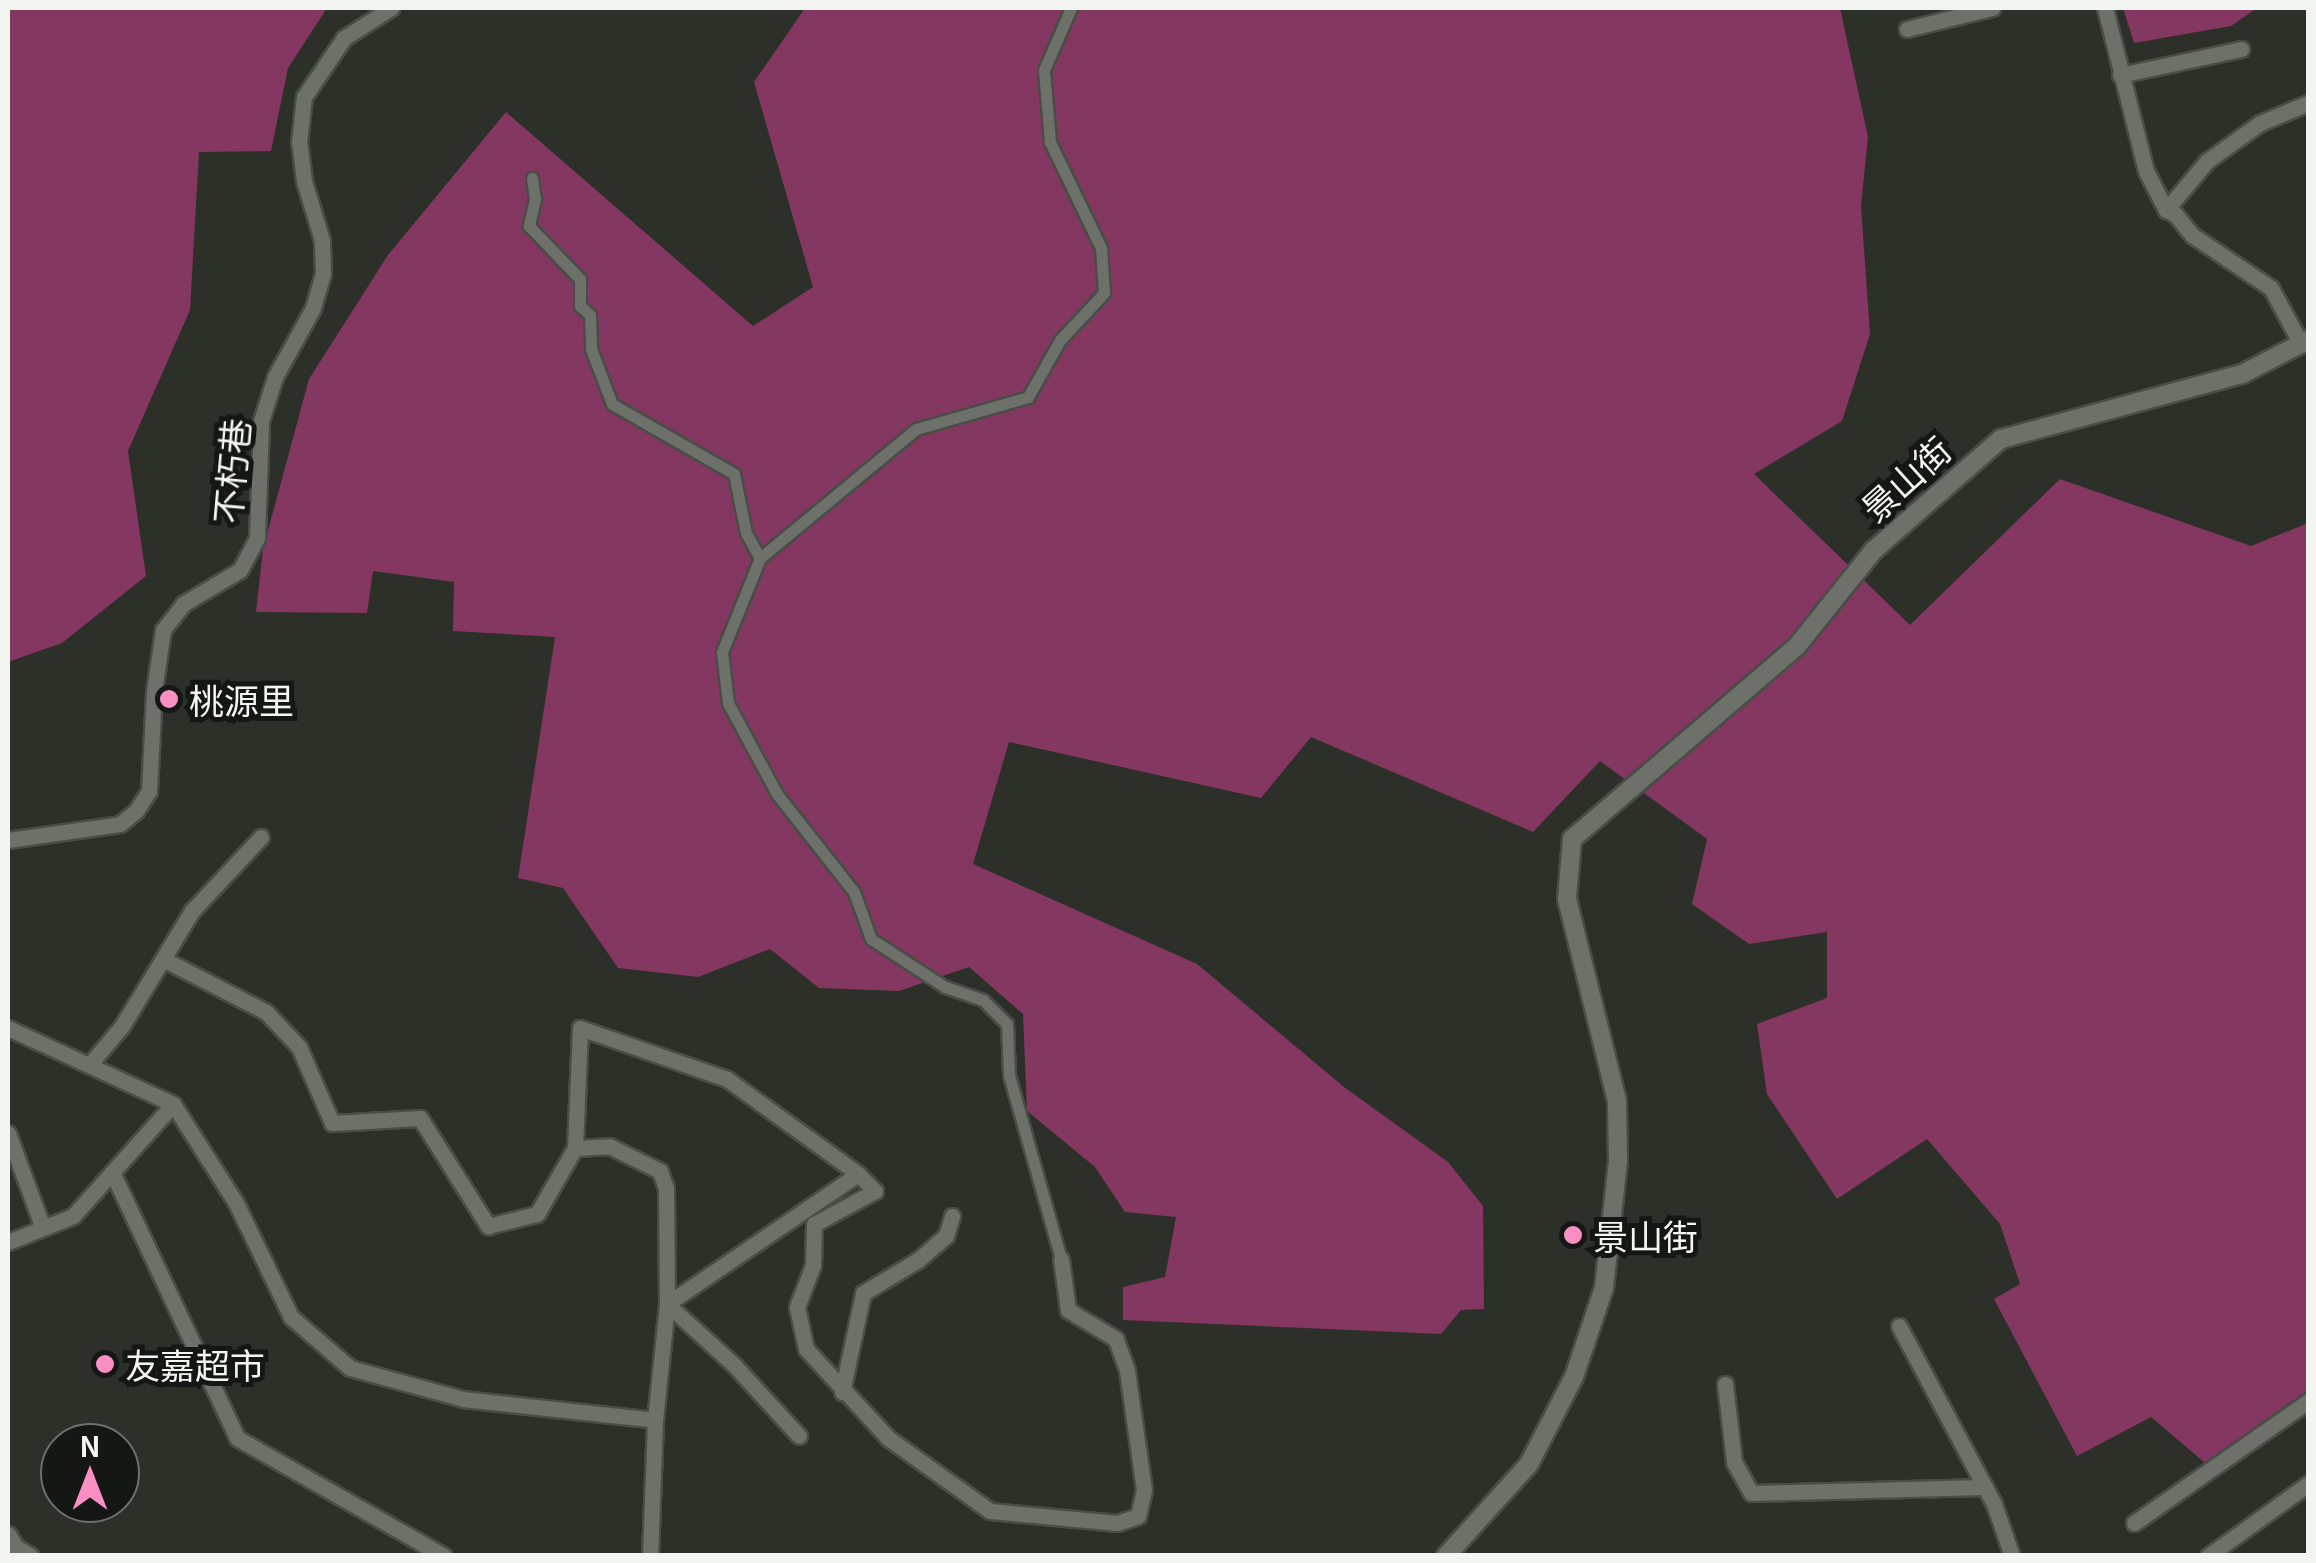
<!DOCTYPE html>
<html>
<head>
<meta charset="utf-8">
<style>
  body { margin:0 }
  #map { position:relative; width:2316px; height:1563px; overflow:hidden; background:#2c3029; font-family:Georgia,"Noto Sans SC",serif }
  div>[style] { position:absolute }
  .forest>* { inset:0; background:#843760 }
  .roads { filter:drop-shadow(2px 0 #4a4d47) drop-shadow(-2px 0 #4a4d47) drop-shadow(0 2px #4a4d47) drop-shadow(0 -2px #4a4d47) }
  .pedestrian>* { height:11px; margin:-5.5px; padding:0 5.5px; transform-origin:5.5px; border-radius:5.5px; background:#6d7169 }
  .minor>* { height:15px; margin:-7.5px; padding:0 7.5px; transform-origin:7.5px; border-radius:7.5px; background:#6d7169 }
  .tertiary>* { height:18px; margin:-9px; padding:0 9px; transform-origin:9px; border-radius:9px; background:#6d7169 }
  .dots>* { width:28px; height:28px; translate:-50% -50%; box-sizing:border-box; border:5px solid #151714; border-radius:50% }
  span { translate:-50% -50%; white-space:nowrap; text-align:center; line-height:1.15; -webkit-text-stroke:10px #151714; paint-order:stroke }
  .street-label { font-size:35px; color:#f3f5f0 }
  .poi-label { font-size:35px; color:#f3f5f0 }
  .left { translate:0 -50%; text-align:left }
  .frame { position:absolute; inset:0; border:10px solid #f3f5f0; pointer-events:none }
  .north { position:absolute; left:40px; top:1423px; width:100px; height:100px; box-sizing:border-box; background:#151714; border:2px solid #6e706c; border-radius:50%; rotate:0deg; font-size:28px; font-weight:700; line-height:40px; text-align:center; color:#f3f5f0 }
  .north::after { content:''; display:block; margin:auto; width:35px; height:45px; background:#fb8fc4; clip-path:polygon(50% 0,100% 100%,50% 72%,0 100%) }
</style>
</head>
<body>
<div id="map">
  <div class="forest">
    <i style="clip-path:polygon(8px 8px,327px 8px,288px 68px,271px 151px,199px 152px,190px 310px,128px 451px,146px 576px,62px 643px,8px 662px)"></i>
    <i style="clip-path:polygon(805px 8px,1840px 8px,1868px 137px,1861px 206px,1870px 334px,1842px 421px,1754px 474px,1910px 625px,2060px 479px,2251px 546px,2308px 523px,2308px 1390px,2205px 1463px,2151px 1417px,2077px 1456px,1994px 1299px,2020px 1284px,2000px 1224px,1927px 1139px,1837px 1199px,1767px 1094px,1757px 1024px,1827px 998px,1827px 932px,1749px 944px,1692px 904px,1707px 839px,1600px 761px,1533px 832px,1311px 737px,1261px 798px,1009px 742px,973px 864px,1197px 964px,1344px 1087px,1448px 1162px,1483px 1206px,1484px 1309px,1461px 1310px,1441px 1334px,1123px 1320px,1123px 1287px,1165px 1277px,1176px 1217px,1125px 1212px,1095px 1167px,1027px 1111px,1023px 1014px,969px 967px,899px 991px,819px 988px,770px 949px,698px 977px,618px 968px,563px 888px,518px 878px,555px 637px,453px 631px,454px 582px,373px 571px,367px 613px,256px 612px,263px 549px,309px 379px,388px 255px,506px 112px,753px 326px,813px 287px,754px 82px)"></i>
    <i style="clip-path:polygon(2123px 8px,2257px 8px,2231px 26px,2134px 43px)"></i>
  </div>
  <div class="roads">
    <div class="pedestrian">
      <i style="left:532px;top:178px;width:21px;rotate:82deg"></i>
      <i style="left:535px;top:199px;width:28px;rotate:103deg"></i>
      <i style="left:529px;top:226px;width:74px;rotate:46.1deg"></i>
      <i style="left:580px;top:279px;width:27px;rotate:90deg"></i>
      <i style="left:580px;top:306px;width:13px;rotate:42deg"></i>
      <i style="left:590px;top:315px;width:34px;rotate:88deg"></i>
      <i style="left:591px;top:349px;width:59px;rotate:69.1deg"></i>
      <i style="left:612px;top:404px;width:141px;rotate:29.8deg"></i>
      <i style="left:734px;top:474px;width:60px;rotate:78.5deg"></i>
      <i style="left:746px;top:533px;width:29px;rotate:61deg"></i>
      <i style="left:1061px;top:1259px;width:191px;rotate:-105.8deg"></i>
      <i style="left:1009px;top:1075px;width:51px;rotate:-92.2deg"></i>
      <i style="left:1007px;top:1024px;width:34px;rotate:-135deg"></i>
      <i style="left:983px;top:1000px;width:40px;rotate:-161.1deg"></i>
      <i style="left:945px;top:987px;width:88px;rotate:-147deg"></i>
      <i style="left:871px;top:939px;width:50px;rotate:-109.9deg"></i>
      <i style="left:854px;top:892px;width:125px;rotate:-128.2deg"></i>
      <i style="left:777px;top:794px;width:103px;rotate:-118.3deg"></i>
      <i style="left:728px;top:703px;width:51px;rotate:-96.7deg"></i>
      <i style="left:722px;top:652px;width:101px;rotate:-68deg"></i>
      <i style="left:760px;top:558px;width:202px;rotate:-39.6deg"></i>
      <i style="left:916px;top:429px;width:116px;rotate:-15.9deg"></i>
      <i style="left:1028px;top:397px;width:65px;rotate:-60.7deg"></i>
      <i style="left:1060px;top:340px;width:64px;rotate:-46.9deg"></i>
      <i style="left:1104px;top:293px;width:45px;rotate:-93.8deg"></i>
      <i style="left:1101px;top:248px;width:118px;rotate:-115.7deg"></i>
      <i style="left:1050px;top:142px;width:72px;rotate:-94.8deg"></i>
      <i style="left:1044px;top:70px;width:68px;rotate:-66.5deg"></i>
    </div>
    <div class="minor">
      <i style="left:2105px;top:8px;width:168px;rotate:75.9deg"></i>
      <i style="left:2146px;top:171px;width:44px;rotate:62.9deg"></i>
      <i style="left:2166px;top:210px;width:10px;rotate:24deg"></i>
      <i style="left:2175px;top:214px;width:27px;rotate:51deg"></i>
      <i style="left:2192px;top:235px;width:95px;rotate:33.9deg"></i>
      <i style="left:2271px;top:288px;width:64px;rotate:61.8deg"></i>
      <i style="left:1907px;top:29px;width:88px;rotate:-13.9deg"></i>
      <i style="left:2120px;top:75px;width:124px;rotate:-12.1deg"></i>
      <i style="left:2166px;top:210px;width:64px;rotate:-50.1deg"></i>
      <i style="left:2207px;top:161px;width:65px;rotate:-35.6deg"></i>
      <i style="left:2260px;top:123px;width:52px;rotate:-22.6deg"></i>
      <i style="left:8px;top:840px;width:113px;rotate:-8.1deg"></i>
      <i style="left:120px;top:824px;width:21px;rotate:-39deg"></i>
      <i style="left:136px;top:811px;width:24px;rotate:-57deg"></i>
      <i style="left:149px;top:791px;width:100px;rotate:-87.1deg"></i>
      <i style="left:154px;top:691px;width:62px;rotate:-81.6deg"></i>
      <i style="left:163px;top:630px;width:33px;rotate:-52deg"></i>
      <i style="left:183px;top:604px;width:66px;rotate:-30.8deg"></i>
      <i style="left:240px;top:570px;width:36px;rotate:-62deg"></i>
      <i style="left:257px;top:538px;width:117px;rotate:-88deg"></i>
      <i style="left:261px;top:421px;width:46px;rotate:-72.3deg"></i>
      <i style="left:275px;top:377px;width:79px;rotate:-61.2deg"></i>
      <i style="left:313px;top:308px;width:36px;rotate:-74deg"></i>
      <i style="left:323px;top:273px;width:33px;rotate:-92deg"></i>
      <i style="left:322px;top:240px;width:62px;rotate:-107deg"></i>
      <i style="left:304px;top:181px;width:39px;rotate:-97deg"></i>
      <i style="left:299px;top:142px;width:45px;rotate:-83.7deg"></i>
      <i style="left:304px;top:97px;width:71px;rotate:-55.9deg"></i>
      <i style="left:344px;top:38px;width:56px;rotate:-32.6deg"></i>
      <i style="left:163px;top:959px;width:116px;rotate:27.2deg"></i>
      <i style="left:266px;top:1012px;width:48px;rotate:46.7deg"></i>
      <i style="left:299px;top:1047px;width:83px;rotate:66.5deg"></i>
      <i style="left:332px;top:1123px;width:88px;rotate:-3.3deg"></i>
      <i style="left:420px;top:1118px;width:128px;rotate:57.8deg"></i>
      <i style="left:488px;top:1226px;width:50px;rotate:-13.8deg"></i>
      <i style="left:537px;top:1214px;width:76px;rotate:-60.1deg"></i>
      <i style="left:575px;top:1148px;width:120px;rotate:-87.6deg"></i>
      <i style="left:580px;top:1028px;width:156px;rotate:19.1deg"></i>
      <i style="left:727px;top:1079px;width:162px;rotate:35.9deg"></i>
      <i style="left:858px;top:1174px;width:231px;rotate:145.8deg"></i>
      <i style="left:667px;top:1304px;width:91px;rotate:42.3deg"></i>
      <i style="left:734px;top:1365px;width:96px;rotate:47.5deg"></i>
      <i style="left:8px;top:1028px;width:182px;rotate:24.7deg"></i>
      <i style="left:90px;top:1064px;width:50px;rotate:-49.9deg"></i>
      <i style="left:122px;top:1026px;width:135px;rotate:-58.7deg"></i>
      <i style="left:192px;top:911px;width:101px;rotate:-47deg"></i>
      <i style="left:8px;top:1133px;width:101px;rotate:69.8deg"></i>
      <i style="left:575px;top:1148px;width:34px;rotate:-3deg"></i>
      <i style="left:609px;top:1146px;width:57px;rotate:26.1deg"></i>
      <i style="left:660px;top:1171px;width:18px;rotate:71deg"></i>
      <i style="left:666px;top:1188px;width:116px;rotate:89.5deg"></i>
      <i style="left:667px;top:1304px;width:117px;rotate:95.9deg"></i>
      <i style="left:655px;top:1420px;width:136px;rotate:92.1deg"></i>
      <i style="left:112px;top:1172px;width:294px;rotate:64.8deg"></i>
      <i style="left:237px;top:1438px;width:238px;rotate:29.7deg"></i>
      <i style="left:858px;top:1174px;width:24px;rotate:45deg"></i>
      <i style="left:875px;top:1191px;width:69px;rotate:151.6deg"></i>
      <i style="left:814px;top:1224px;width:41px;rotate:91.4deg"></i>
      <i style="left:813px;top:1265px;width:45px;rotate:110.9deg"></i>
      <i style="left:797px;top:1307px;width:43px;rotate:77.9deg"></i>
      <i style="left:806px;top:1349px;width:121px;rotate:47.3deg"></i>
      <i style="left:888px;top:1438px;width:125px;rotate:35.6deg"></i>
      <i style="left:990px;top:1511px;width:128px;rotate:5.4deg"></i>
      <i style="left:1117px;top:1523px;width:22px;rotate:-18deg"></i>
      <i style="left:1138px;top:1516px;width:27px;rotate:-77deg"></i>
      <i style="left:1144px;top:1490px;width:121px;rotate:-98.1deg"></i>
      <i style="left:1127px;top:1370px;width:33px;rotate:-110deg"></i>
      <i style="left:1116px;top:1339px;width:56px;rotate:-148.9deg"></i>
      <i style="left:1068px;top:1310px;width:51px;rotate:-97.8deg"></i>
      <i style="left:8px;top:1242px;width:70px;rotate:-21.8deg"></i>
      <i style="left:73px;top:1216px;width:150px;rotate:-48.2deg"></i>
      <i style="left:173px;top:1104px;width:117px;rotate:57.5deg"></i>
      <i style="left:236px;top:1203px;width:127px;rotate:64.2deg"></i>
      <i style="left:291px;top:1317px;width:78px;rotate:40.8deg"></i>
      <i style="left:350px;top:1368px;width:117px;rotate:15.3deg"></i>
      <i style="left:463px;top:1399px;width:193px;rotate:6.2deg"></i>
      <i style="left:1899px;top:1326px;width:202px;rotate:61.9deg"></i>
      <i style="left:1994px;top:1504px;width:55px;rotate:70.9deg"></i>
      <i style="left:1725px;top:1384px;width:79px;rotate:83.4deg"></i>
      <i style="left:1734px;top:1462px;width:35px;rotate:61deg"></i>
      <i style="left:1751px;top:1493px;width:234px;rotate:-1.5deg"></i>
      <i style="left:842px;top:1392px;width:101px;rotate:-78deg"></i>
      <i style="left:863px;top:1293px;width:64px;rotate:-31deg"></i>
      <i style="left:918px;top:1260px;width:37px;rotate:-41deg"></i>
      <i style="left:946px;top:1236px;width:21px;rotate:-73deg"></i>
      <i style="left:2134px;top:1523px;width:213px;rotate:-35deg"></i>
      <i style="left:8px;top:1534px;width:15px;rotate:58deg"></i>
      <i style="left:16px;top:1547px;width:17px;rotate:31deg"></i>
      <i style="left:2208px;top:1556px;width:123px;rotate:-35.8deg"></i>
    </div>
    <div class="tertiary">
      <i style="left:1446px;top:1556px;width:124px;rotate:-47.9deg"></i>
      <i style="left:1529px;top:1464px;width:98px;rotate:-62.7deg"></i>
      <i style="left:1574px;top:1377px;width:94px;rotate:-71.4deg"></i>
      <i style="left:1604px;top:1288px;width:128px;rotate:-83.7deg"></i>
      <i style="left:1618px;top:1161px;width:60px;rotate:-91deg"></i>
      <i style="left:1617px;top:1101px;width:208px;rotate:-103.9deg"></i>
      <i style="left:1567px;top:899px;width:60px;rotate:-85.2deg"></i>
      <i style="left:1572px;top:839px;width:296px;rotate:-40.6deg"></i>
      <i style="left:1797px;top:646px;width:123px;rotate:-51.3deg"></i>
      <i style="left:1874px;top:550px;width:169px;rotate:-41.2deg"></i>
      <i style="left:2001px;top:439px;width:250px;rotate:-15.1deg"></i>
      <i style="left:2242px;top:374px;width:74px;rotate:-27.3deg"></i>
    </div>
  </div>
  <div class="dots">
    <i style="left:169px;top:699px;background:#fb8fc4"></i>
    <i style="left:1573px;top:1235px;background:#fb8fc4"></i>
    <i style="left:105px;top:1364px;background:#fb8fc4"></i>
  </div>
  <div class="street-label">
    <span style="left:230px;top:471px;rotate:-85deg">不朽巷</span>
    <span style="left:1905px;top:478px;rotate:-42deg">景山街</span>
  </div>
  <div class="poi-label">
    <span class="left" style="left:189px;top:699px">桃源里</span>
    <span class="left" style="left:1593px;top:1235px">景山街</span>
    <span class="left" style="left:125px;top:1364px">友嘉超市</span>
  </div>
  <div class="frame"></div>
  <div class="north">N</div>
</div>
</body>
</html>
